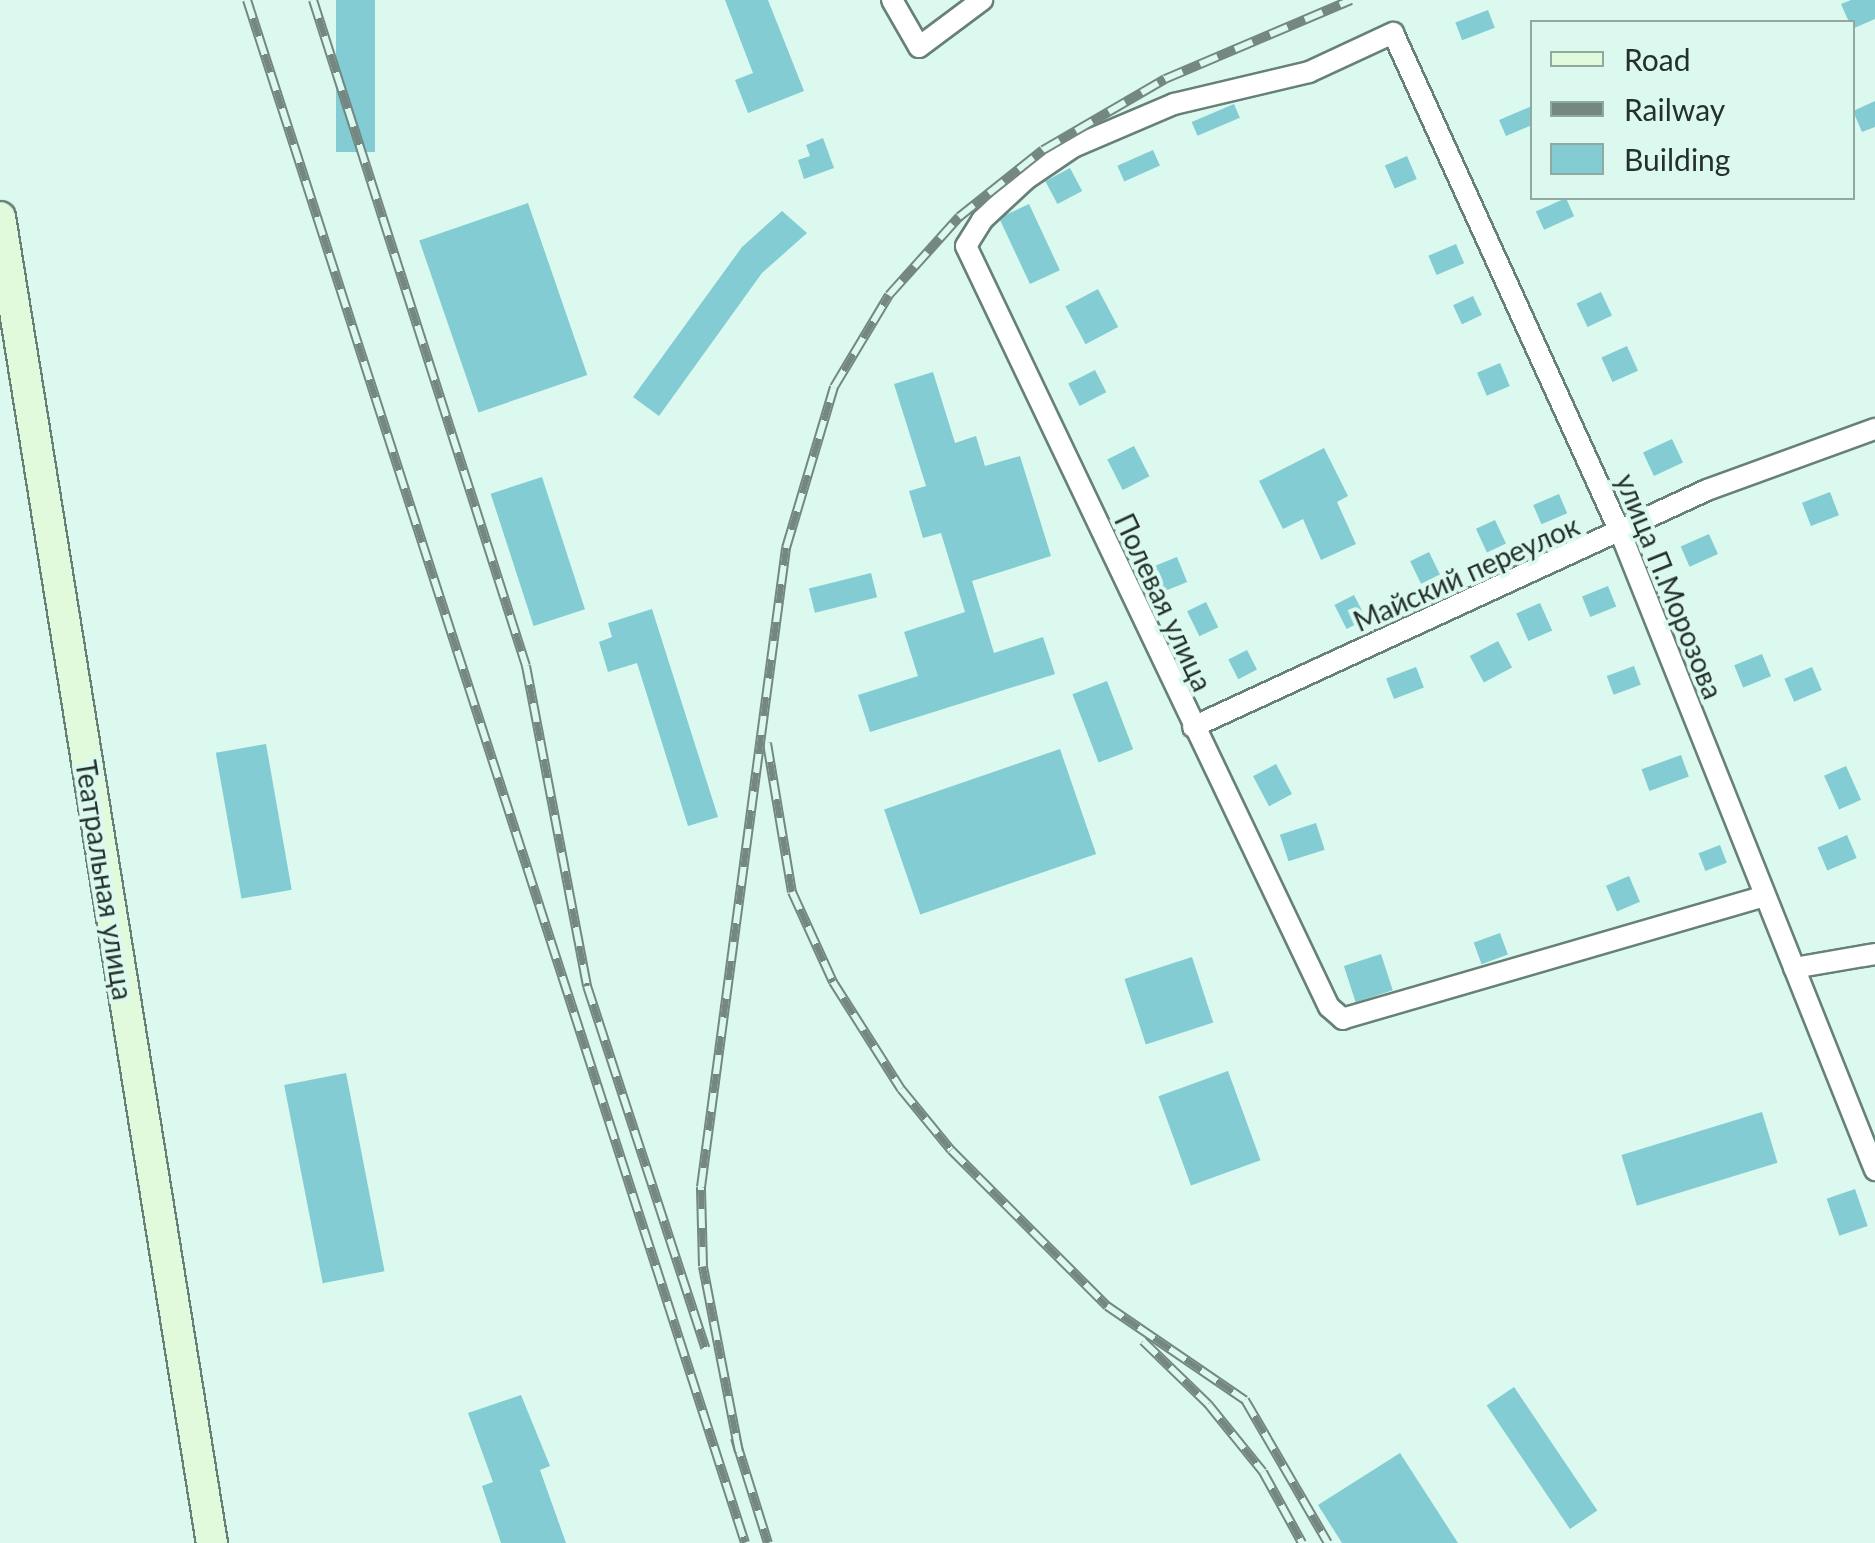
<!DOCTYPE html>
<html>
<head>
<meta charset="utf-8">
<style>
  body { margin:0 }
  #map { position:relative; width:1875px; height:1543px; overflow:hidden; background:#dbf9ee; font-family:Lato,sans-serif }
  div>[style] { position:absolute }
  .building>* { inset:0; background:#83ccd3; transform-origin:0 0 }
  .roads { filter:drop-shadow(2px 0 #678178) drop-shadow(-2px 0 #678178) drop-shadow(0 2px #678178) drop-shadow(0 -2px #678178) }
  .street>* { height:20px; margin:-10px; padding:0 10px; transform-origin:10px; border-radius:10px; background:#fff }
  .secondary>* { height:30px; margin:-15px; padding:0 15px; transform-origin:15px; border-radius:15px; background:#e1fadc }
  .rail>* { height:10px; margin-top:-5px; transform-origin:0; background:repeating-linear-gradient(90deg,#dbf9ee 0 19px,#748780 0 38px); box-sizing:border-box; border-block:2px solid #748780 }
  span { translate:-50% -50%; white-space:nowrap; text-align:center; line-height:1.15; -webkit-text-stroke:8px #dbf9ee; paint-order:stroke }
  .street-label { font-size:28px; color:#25302c }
  .legend { position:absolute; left:1530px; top:20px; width:325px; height:180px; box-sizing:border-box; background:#dbf9ee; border:2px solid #92a9a0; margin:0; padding:12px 18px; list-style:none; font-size:30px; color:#25302c }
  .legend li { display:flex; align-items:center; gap:20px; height:50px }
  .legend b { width:50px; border:2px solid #92a9a0 }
</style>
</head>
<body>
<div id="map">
  <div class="building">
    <i style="left:336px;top:0;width:39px;height:152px"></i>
    <i style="clip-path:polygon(725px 0,768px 0,804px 91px,748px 113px,735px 80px,753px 73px)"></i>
    <i style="clip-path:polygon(1851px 0,1875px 0,1875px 19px,1852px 29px,1841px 4px)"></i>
    <i style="left:1488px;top:10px;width:19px;height:35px;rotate:69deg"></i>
    <i style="clip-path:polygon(1875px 101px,1875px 127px,1862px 132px,1853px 111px)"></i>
    <i style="left:1234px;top:104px;width:15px;height:46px;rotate:67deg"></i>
    <i style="clip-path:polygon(1532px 106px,1532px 125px,1506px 136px,1499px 120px)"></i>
    <i style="clip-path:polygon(823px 138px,834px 168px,804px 179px,798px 160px,810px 156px,806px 145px)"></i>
    <i style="left:1153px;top:150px;width:17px;height:39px;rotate:66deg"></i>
    <i style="left:1407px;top:156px;width:25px;height:24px;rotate:67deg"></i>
    <i style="left:1070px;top:168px;width:26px;height:28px;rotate:62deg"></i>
    <i style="left:1566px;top:198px;width:20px;height:33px;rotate:66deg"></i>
    <i style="left:528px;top:203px;width:182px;height:115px;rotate:71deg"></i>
    <i style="left:1029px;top:204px;width:73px;height:33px;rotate:65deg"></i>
    <i style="clip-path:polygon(782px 211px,807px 233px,762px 273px,659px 416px,633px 397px,742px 247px)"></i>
    <i style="left:1456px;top:244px;width:21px;height:30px;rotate:67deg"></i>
    <i style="left:1098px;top:289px;width:43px;height:37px;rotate:62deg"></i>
    <i style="left:1601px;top:292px;width:26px;height:27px;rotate:65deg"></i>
    <i style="left:1473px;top:296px;width:21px;height:22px;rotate:65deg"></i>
    <i style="left:1627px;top:346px;width:27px;height:28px;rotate:66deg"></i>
    <i style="left:1500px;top:363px;width:25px;height:25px;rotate:67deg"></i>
    <i style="left:1095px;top:370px;width:25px;height:30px;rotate:63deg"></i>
    <i style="clip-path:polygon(933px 372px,955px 443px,976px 436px,985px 466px,1020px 456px,1051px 556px,972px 581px,994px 653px,1043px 637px,1055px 674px,870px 732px,858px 695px,918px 676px,904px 632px,965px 612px,941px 533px,923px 538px,909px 491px,926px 486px,894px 384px)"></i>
    <i style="left:1672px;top:439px;width:26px;height:32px;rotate:65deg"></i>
    <i style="left:1134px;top:446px;width:34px;height:30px;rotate:63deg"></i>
    <i style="clip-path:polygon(1324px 448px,1348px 496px,1337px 502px,1356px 544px,1321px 560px,1303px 519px,1283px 529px,1259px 481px)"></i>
    <i style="left:542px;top:477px;width:139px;height:54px;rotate:72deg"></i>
    <i style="left:1830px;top:492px;width:25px;height:30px;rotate:69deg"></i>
    <i style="left:1559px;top:494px;width:21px;height:28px;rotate:67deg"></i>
    <i style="left:1495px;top:520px;width:26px;height:21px;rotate:65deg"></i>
    <i style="left:1709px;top:534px;width:22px;height:31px;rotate:66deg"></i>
    <i style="left:1429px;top:552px;width:25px;height:21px;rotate:64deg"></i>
    <i style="left:1177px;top:557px;width:27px;height:37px;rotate:68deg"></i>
    <i style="left:871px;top:573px;width:25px;height:64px;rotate:76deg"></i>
    <i style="left:1608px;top:586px;width:22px;height:28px;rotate:68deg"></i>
    <i style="left:1354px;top:595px;width:27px;height:22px;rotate:63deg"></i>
    <i style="left:1206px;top:602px;width:28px;height:21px;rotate:64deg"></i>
    <i style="left:1540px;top:603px;width:30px;height:26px;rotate:66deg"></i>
    <i style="clip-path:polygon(652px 609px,718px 817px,688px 826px,637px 663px,608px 672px,599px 642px,612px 637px,608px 623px)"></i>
    <i style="left:1498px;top:641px;width:30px;height:32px;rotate:62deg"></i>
    <i style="left:1247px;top:650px;width:22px;height:21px;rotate:63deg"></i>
    <i style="left:1762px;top:654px;width:24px;height:30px;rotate:68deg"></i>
    <i style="left:1634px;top:666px;width:20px;height:29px;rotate:70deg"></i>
    <i style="left:1416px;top:667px;width:22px;height:32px;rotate:69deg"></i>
    <i style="left:1812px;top:667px;width:25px;height:30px;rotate:67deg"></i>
    <i style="left:1107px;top:681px;width:73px;height:37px;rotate:69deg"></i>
    <i style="left:266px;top:744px;width:148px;height:51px;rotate:80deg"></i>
    <i style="left:1060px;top:749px;width:111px;height:186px;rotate:71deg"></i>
    <i style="left:1681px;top:755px;width:23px;height:42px;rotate:70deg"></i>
    <i style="left:1276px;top:764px;width:34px;height:26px;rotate:62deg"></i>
    <i style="left:1846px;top:766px;width:37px;height:24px;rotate:66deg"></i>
    <i style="left:1316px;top:823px;width:28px;height:38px;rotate:72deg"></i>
    <i style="left:1847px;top:835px;width:25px;height:32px;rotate:67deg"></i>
    <i style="left:1720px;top:845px;width:19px;height:23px;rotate:69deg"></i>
    <i style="left:1629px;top:876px;width:28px;height:25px;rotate:67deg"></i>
    <i style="left:1500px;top:933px;width:23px;height:28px;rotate:70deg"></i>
    <i style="left:1381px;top:954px;width:38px;height:39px;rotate:72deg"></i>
    <i style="left:1192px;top:957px;width:69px;height:71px;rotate:72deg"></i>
    <i style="left:1228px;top:1071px;width:95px;height:74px;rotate:70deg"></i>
    <i style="left:346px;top:1073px;width:202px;height:63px;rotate:79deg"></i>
    <i style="left:1762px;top:1112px;width:53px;height:147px;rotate:73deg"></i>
    <i style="left:1855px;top:1189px;width:39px;height:30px;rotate:71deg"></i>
    <i style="left:1514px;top:1387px;width:149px;height:33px;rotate:56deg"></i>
    <i style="clip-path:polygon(521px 1395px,550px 1466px,540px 1470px,566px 1543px,501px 1543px,482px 1486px,493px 1482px,468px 1413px)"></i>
    <i style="clip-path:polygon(1400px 1453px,1458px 1543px,1342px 1543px,1318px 1505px)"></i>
  </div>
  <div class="roads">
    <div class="street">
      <i style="left:892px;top:0;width:54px;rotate:60.1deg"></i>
      <i style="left:919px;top:47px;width:79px;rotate:-36.7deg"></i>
      <i style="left:1193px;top:727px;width:566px;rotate:-24.75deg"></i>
      <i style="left:1707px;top:490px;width:179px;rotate:-20deg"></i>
      <i style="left:1765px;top:896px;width:440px;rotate:163.8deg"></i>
      <i style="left:1343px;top:1019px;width:18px;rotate:-139deg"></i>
      <i style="left:1329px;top:1007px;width:843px;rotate:-115.5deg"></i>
      <i style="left:966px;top:246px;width:31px;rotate:-58deg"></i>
      <i style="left:982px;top:220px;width:60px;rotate:-43deg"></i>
      <i style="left:1026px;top:179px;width:57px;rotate:-34.2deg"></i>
      <i style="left:1073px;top:147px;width:110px;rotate:-23.1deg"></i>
      <i style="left:1174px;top:104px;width:139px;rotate:-13.3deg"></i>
      <i style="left:1309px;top:72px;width:93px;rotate:-24.9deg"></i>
      <i style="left:1393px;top:33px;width:550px;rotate:65.53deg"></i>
      <i style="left:1621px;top:534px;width:685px;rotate:68.23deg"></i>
      <i style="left:1794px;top:968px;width:82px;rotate:-9.8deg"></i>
    </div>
    <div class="secondary">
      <i style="left:0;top:217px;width:1343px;rotate:80.92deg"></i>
    </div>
  </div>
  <div class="rail">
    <i style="left:247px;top:0;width:1621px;rotate:72.11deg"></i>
    <i style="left:313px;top:0;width:699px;rotate:72.26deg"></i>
    <i style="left:526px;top:666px;width:326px;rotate:79.2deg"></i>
    <i style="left:587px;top:986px;width:381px;rotate:71.9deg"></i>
    <i style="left:767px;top:743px;width:151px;rotate:80.5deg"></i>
    <i style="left:792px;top:892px;width:99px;rotate:65.5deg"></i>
    <i style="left:833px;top:982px;width:127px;rotate:57.6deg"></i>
    <i style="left:901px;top:1089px;width:79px;rotate:50.7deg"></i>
    <i style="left:951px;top:1150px;width:221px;rotate:45deg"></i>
    <i style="left:1107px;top:1306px;width:167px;rotate:34.3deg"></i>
    <i style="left:1245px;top:1400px;width:165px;rotate:59.9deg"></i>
    <i style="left:1143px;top:1341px;width:91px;rotate:44.1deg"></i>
    <i style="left:1208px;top:1404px;width:87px;rotate:51deg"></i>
    <i style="left:1263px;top:1472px;width:81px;rotate:61.2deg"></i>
    <i style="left:735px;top:1438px;width:110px;rotate:72.6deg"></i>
    <i style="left:739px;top:1452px;width:189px;rotate:-101deg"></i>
    <i style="left:703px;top:1266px;width:79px;rotate:-91.5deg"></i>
    <i style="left:701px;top:1187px;width:645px;rotate:-82.42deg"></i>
    <i style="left:786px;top:548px;width:168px;rotate:-73.4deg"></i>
    <i style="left:834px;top:387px;width:107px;rotate:-59.1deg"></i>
    <i style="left:889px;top:295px;width:105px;rotate:-48.1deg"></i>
    <i style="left:959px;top:217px;width:107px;rotate:-38.6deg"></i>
    <i style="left:1043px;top:150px;width:141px;rotate:-30.2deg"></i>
    <i style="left:1165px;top:79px;width:202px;rotate:-23deg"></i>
  </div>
  <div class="street-label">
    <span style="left:1466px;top:573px;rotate:-24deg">Майский переулок</span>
    <span style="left:1670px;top:586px;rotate:68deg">улица П.Морозова</span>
    <span style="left:1164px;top:602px;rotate:65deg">Полевая улица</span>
    <span style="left:105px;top:880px;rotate:81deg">Театральная улица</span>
  </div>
  <ul class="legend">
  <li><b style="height:12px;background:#e1fadc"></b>Road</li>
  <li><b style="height:12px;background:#748780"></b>Railway</li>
  <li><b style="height:28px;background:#83ccd3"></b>Building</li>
  </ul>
</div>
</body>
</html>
